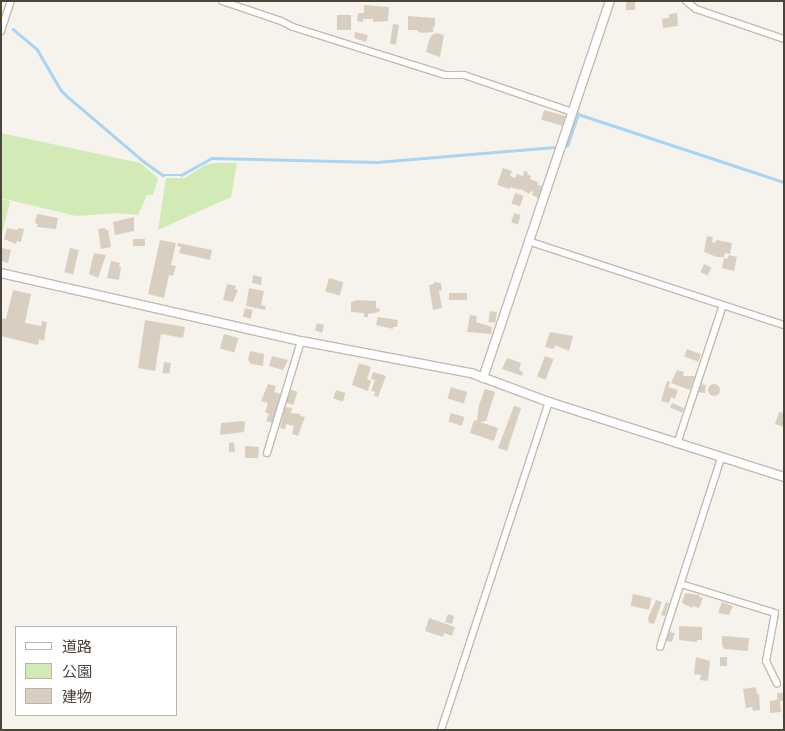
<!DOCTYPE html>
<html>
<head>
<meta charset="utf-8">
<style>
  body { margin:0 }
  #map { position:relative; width:785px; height:731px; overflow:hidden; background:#f6f3ec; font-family:"DM Sans","Noto Sans JP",sans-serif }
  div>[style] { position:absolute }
  .green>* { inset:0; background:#d2eab5 }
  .stream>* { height:2.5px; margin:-1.25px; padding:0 1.25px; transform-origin:1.25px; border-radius:1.25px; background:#a9d4f2 }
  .building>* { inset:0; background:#d8cfc1; transform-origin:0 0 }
  .round { border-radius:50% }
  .roads { filter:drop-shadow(1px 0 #c2bbae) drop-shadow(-1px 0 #c2bbae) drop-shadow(0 1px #c2bbae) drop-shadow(0 -1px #c2bbae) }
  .minor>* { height:6px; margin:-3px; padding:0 3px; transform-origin:3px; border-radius:3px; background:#fff }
  .tertiary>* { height:8px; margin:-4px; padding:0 4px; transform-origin:4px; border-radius:4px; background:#fff }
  span { translate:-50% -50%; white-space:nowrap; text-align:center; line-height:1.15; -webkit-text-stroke:4px #fff; paint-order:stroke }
  .frame { position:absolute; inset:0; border:2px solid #4b4439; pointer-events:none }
  .legend { position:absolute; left:15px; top:626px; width:162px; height:90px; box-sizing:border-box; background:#fff; border:1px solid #b7b4b0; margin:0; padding:6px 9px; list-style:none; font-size:15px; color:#4b4439 }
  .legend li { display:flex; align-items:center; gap:10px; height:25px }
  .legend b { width:25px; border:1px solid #b7b4b0 }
</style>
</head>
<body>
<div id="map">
  <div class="green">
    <i style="clip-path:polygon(1px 133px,140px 163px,158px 178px,153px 195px,147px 195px,138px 215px,118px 213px,76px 216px,1px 198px)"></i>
    <i style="clip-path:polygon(215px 163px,237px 163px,231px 197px,158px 230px,166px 178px,185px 178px,205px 165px)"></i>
    <i style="clip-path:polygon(1px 199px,10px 201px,1px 238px)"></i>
  </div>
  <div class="stream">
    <i style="left:13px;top:29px;width:31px;rotate:40deg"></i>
    <i style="left:37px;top:49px;width:48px;rotate:59.7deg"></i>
    <i style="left:61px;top:90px;width:10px;rotate:45deg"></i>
    <i style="left:68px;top:97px;width:97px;rotate:40.4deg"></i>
    <i style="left:142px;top:160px;width:26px;rotate:36deg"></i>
    <i style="left:163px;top:175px;width:18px"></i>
    <i style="left:181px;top:175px;width:35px;rotate:-29deg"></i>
    <i style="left:212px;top:158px;width:165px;rotate:1.4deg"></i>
    <i style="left:377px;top:162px;width:178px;rotate:-4.8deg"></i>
    <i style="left:567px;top:146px;width:34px;rotate:-71deg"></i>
    <i style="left:578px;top:114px;width:217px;rotate:18.3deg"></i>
  </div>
  <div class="building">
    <i style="left:626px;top:1px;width:9px;height:9px"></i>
    <i style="clip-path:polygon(364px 5px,389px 7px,388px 21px,373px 22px,373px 19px,363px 19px,363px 22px,357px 21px,358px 13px,364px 13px)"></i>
    <i style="clip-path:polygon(677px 13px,678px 26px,663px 28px,662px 19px,669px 18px,669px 14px)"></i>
    <i style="left:337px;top:15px;width:14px;height:15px"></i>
    <i style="clip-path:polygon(408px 16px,435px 18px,435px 27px,433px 27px,433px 32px,423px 33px,418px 32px,418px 30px,408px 30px)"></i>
    <i style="left:393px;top:24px;width:6px;height:20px;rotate:9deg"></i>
    <i style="clip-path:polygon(355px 32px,368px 35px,366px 42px,354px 38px)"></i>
    <i style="clip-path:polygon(436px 33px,444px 35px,440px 57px,426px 52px,429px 40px,432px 35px)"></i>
    <i style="left:544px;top:110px;width:22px;height:10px;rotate:16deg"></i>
    <i style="clip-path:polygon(503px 168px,512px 171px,510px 176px,515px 178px,517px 174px,523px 176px,524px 171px,528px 172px,527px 174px,531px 176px,530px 179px,538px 182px,537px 185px,542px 186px,538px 198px,532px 195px,533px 192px,531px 191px,529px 194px,521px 189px,520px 190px,511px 187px,510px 189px,497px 185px)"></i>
    <i style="left:515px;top:193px;width:9px;height:11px;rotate:18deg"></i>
    <i style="left:514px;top:213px;width:7px;height:10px;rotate:16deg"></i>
    <i style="clip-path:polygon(37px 214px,58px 218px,56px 229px,37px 227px,38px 224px,35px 223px)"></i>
    <i style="clip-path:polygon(134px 217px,134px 231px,115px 235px,113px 222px)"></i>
    <i style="clip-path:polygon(7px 228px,17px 230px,18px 228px,24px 229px,21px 242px,17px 241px,16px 244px,4px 239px)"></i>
    <i style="clip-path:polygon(105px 228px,106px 230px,108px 230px,111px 247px,101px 249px,98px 229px)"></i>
    <i style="clip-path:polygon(707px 236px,713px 237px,712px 242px,715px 243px,716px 240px,732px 243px,730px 254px,725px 253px,724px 257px,717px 257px,704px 252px)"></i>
    <i style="left:145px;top:239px;width:7px;height:12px;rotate:90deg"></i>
    <i style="clip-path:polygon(160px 240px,176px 243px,171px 265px,176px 266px,173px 276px,169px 275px,164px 298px,148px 294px)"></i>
    <i style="clip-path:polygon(178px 243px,212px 250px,210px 260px,179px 253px,181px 247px,177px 246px)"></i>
    <i style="clip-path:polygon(2px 248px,11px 250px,8px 263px,1px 261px)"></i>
    <i style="left:70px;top:248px;width:9px;height:25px;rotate:13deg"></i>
    <i style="clip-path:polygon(94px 253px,106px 255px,98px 278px,89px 274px)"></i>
    <i style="clip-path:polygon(729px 255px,737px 257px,734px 271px,722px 268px,724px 258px,727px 259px)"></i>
    <i style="clip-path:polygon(111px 261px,120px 263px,119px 267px,121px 267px,119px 280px,107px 278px)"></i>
    <i style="left:704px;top:264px;width:8px;height:9px;rotate:23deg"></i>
    <i style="clip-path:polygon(253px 275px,262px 277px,261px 285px,252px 283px)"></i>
    <i style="left:329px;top:278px;width:15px;height:14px;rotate:16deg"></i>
    <i style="clip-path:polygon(434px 282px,441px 283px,442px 290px,439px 291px,442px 308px,433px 310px,429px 285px,434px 284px)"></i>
    <i style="clip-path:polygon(227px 284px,236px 286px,235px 289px,238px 290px,233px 302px,223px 300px)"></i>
    <i style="clip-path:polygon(249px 288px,264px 291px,261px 305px,266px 306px,265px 310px,246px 306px)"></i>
    <i style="clip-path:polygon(13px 290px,31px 294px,25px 323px,41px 326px,42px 321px,47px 322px,44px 341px,39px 339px,38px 345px,1px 336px,1px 318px,6px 319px)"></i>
    <i style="left:449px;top:293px;width:18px;height:7px"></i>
    <i style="clip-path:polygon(357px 300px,376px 301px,376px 308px,380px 309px,379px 312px,368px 314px,368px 317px,364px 317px,364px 313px,351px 312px,351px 302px)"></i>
    <i style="left:245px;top:308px;width:8px;height:9px;rotate:14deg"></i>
    <i style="left:490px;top:311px;width:7px;height:11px;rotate:8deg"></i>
    <i style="clip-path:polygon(470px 315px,477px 316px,476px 322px,492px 327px,491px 334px,467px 332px)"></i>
    <i style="clip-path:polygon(378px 317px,398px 320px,397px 327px,393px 327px,393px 329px,376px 325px)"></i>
    <i style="clip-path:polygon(145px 320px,185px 327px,183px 338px,161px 334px,155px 371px,138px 368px)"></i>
    <i style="clip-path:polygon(317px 323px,324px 325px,322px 333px,315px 330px)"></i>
    <i style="clip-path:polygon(550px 332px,573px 336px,569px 351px,555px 345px,554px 349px,545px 347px)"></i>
    <i style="left:224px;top:334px;width:15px;height:15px;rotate:16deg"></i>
    <i style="left:687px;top:349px;width:15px;height:8px;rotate:20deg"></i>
    <i style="clip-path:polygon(250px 351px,264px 354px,263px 366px,251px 364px,248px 360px)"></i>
    <i style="clip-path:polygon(272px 356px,288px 360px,283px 370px,269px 366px)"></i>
    <i style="left:545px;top:356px;width:9px;height:22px;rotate:21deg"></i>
    <i style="clip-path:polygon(507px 358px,521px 363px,519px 370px,523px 372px,522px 376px,502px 369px)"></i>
    <i style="left:164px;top:362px;width:7px;height:11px;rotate:8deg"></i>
    <i style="clip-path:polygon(359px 363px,371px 367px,367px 379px,371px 381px,368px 391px,352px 385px)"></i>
    <i style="clip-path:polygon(677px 370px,684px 372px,683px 376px,695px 376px,690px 390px,671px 383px)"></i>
    <i style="clip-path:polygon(373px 372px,386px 376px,378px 397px,374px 396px,375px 392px,371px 391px,375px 380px,371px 379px)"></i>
    <i style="clip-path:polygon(667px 381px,670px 382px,668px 387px,678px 390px,675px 399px,671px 397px,669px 403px,661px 401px)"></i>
    <i class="round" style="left:708px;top:384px;width:12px;height:12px"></i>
    <i style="clip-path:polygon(268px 384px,276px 386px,274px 392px,281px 394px,272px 423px,266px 421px,269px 414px,265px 412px,268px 403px,261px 401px)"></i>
    <i style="clip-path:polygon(700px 384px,706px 385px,705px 393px,698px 392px)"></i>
    <i style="left:451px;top:387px;width:17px;height:12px;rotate:17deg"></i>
    <i style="left:289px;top:389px;width:9px;height:14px;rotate:18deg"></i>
    <i style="clip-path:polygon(485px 389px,495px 392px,486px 421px,480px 422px,498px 428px,494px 441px,470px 433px,474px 420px,477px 421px,479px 405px)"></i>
    <i style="left:336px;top:390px;width:10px;height:9px;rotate:17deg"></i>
    <i style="left:672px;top:403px;width:13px;height:5px;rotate:23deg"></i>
    <i style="clip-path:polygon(514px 406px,521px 408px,507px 451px,498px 448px)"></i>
    <i style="clip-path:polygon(285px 407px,292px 408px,291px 413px,301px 414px,300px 416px,305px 417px,298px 436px,292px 434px,294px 426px,286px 424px,285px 429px,280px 428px)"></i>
    <i style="clip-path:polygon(779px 412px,784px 413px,784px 427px,775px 424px)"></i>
    <i style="left:451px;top:413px;width:14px;height:9px;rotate:17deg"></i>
    <i style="clip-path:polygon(242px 421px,245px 422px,244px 432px,220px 435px,221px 423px)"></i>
    <i style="clip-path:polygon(234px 442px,235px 452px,229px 452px,229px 443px)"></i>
    <i style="clip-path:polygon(245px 446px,259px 447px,258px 458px,245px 458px)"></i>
    <i style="clip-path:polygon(685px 593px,700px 595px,699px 597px,703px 598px,699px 608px,693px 606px,692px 608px,682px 603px)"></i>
    <i style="left:633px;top:594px;width:19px;height:12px;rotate:12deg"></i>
    <i style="clip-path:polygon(656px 600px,662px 602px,654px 624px,649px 623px,648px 618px)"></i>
    <i style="clip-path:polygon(666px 602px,669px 603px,665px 616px,661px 615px)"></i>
    <i style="clip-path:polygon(722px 602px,733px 606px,729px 615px,718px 613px)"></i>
    <i style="clip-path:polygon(448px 614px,454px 616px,452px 624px,445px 622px)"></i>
    <i style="clip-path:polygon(429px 618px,455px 627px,452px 636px,444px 633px,443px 637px,425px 631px)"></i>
    <i style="clip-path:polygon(679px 626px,702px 627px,702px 640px,697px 640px,697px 642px,679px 640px)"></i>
    <i style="clip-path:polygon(669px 632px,675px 633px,672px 642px,666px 641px)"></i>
    <i style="clip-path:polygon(722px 636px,749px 638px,748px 651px,724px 649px,722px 644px)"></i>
    <i style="clip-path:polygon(696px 657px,710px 661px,708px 681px,700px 680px,701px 675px,694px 674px)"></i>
    <i style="left:720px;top:657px;width:7px;height:9px"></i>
    <i style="clip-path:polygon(756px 687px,757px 694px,759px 694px,760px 710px,753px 711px,752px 707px,746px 708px,743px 689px)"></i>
    <i style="clip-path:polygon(777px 693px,784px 693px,784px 701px,780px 701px,781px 712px,770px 713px,770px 701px,777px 700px)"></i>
  </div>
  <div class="roads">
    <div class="minor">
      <i style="left:222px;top:1px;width:62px;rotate:18.7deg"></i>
      <i style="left:281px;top:21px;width:13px;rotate:27deg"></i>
      <i style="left:293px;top:27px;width:159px;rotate:17.5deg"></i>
      <i style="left:445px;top:75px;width:19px"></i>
      <i style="left:464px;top:75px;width:114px;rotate:18.9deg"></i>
      <i style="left:686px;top:1px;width:13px;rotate:39deg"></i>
      <i style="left:696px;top:9px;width:93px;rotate:18.8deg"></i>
      <i style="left:1px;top:31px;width:32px;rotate:-72deg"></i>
      <i style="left:528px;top:241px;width:269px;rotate:18.2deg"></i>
      <i style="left:677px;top:444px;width:146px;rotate:-71.7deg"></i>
      <i style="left:267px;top:453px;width:117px;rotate:-73.1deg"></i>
      <i style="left:681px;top:584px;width:98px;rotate:17.1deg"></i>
      <i style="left:775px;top:613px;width:49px;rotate:100.6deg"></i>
      <i style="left:766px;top:661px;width:25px;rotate:64deg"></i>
      <i style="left:660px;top:647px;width:199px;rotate:-72.1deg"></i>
      <i style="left:441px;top:730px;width:345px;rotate:-71.8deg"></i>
    </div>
    <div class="tertiary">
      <i style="left:1px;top:273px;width:308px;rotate:12.8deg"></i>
      <i style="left:301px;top:341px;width:173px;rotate:10.7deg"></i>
      <i style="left:471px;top:373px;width:83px;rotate:20.4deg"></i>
      <i style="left:549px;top:402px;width:247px;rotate:17.7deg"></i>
      <i style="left:483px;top:378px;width:398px;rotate:-71.4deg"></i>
    </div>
  </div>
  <div class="frame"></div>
  <ul class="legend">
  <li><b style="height:6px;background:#fff"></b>道路</li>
  <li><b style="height:14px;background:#d2eab5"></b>公園</li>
  <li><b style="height:14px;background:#d8cfc1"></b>建物</li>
  </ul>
</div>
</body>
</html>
